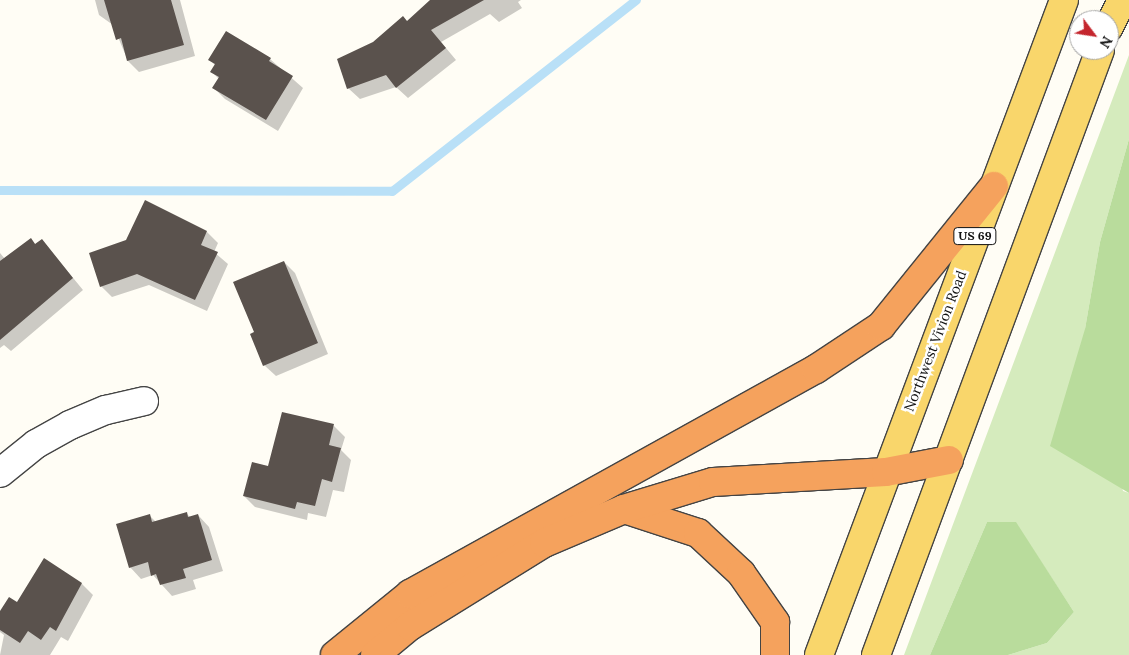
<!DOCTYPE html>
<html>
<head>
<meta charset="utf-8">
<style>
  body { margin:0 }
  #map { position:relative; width:1129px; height:655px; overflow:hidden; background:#fffdf5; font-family:Lora,serif }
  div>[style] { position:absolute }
  .green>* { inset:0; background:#d5ebbd }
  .forest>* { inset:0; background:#b9dc9c }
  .shadow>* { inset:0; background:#0003 }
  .stream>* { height:9px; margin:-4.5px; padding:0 4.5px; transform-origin:4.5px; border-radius:4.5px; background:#b9e0f7 }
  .building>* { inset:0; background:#5a524d }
  .roads { filter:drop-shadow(1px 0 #444) drop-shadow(-1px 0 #444) drop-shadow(0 1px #444) drop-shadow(0 -1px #444) }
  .street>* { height:28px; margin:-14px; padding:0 14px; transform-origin:14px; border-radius:14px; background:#fff }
  .primary>* { height:28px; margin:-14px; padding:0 14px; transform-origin:14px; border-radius:14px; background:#f9d66b }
  .highway>* { height:28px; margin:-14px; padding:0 14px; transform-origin:14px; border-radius:14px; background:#f5a25d }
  span { translate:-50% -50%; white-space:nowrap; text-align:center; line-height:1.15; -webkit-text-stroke:5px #fff; paint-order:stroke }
  .shield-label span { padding:1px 4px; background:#fff; border:1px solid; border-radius:4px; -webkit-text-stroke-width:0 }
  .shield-label { font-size:12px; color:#111; font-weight:700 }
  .street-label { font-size:14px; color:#111 }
  .north { position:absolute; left:1069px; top:10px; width:50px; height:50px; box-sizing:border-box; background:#fff; border:1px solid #a0a0a0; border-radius:50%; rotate:121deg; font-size:14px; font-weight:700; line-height:20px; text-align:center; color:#111 }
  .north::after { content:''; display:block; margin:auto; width:18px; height:22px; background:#c4262e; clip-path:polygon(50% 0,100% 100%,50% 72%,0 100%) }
</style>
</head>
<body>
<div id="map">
  <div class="green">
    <i style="clip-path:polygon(1129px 55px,1129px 139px,1100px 242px,1085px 329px,1123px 491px,1129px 493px,1129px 655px,1008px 655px,1047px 643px,1074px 612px,1015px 522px,987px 522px,930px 655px,904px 655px)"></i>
  </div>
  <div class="forest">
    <i style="clip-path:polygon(1129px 139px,1129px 493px,1050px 446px,1085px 329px,1100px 242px)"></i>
    <i style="clip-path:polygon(987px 522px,1016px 522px,1074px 612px,1047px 643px,1008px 655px,930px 655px)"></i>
  </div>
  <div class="shadow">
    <i style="clip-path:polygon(95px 0,180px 0,195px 56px,139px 72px,128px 61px,113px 25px,99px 15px)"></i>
    <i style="clip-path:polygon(431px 0,521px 0,518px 2px,522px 8px,499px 22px,490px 14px,441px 42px,456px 60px,408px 98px,396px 87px,360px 99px,348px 88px,374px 43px,408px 22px)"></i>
    <i style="clip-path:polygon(226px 33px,270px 59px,303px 88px,278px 131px,225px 99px,214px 88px,219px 79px,212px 72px,216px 66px,210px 60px)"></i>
    <i style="clip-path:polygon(207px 232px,218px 243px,214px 252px,228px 264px,207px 311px,149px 285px,112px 297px,101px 286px)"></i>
    <i style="clip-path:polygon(31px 239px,36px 245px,42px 240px,83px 290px,11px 351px,4px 345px,0 348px,0 253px,5px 259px)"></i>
    <i style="clip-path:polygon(284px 262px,295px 273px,328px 354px,276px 376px,264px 365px,256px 333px)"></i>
    <i style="clip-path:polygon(334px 426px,345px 437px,341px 450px,351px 460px,344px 492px,333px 490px,326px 517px,308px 513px,307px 520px,255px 507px,244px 496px,269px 467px)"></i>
    <i style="clip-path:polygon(186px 513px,191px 518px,198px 515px,209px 527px,223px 571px,193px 580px,196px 589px,172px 596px,153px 575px,141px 579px,130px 567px,149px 515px,156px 522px)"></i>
    <i style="clip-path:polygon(44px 560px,82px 584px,93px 595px,68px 641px,61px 637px,50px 655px,0 655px,4px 635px,0 632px,0 613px,17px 603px)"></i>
  </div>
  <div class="stream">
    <i style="left:0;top:190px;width:392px;rotate:0.1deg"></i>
    <i style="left:392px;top:191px;width:310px;rotate:-38.1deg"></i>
  </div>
  <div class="building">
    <i style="clip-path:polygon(104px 0,171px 0,184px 45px,127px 61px,121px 38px,116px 40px)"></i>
    <i style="clip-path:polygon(430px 0,484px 0,431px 30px,446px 48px,396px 88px,386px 75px,347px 89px,337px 59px,373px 42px,403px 16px,407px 21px)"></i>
    <i style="clip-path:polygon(226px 31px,271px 58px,269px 61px,293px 76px,266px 120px,212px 88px,219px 77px,210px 72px,215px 64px,208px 60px)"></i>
    <i style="clip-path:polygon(145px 200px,207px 231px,201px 245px,218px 252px,195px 300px,137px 274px,100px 287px,89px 253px,126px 240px)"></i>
    <i style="clip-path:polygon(31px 238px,35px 244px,42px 239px,73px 278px,0 340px,0 261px)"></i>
    <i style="clip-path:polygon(284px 261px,318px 343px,263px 366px,250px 334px,254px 332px,233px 282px)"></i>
    <i style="clip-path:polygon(282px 412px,334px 424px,329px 445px,341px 448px,332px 482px,322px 479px,315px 506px,297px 502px,295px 509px,243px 496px,252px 462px,268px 466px)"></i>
    <i style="clip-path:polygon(187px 512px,188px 517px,198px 514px,212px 560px,183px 569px,186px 578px,160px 585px,156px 574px,151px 576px,148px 562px,129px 568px,116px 524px,150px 514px,152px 522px)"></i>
    <i style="clip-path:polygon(44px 558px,82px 583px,56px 631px,50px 627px,41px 640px,28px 631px,20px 643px,0 630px,0 611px,9px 597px,17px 602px)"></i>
  </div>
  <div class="roads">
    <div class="street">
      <i style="left:0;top:473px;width:46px;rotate:-38.9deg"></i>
      <i style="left:36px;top:444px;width:39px;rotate:-29deg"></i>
      <i style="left:70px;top:425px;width:39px;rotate:-23deg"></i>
      <i style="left:106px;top:410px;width:39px;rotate:-13deg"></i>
    </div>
    <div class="primary">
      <i style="left:1109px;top:27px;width:30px;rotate:-64deg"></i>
      <i style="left:819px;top:655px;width:699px;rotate:-69.49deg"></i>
      <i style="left:876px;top:655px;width:645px;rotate:-69.68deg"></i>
    </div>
    <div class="highway">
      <i style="left:624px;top:509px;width:78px;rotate:18deg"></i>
      <i style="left:698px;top:533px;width:59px;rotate:42.9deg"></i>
      <i style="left:741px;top:573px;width:60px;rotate:55.2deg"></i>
      <i style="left:775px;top:622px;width:33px;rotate:90deg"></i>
      <i style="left:335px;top:655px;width:97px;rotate:-39.1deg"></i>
      <i style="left:410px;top:594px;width:464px;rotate:-29deg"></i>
      <i style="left:816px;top:369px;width:78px;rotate:-33.5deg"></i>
      <i style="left:881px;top:326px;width:180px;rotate:-51.1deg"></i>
      <i style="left:375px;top:655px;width:45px;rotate:-39.6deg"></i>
      <i style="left:410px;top:626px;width:158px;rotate:-31.8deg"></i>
      <i style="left:544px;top:543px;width:87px;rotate:-23deg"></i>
      <i style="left:624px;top:509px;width:93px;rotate:-16.9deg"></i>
      <i style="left:713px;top:482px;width:173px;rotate:-3.3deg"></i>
      <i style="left:886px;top:472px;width:64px;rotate:-10.8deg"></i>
    </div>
  </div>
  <div class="shield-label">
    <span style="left:975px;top:236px">US 69</span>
  </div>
  <div class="street-label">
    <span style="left:935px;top:341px;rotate:-69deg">Northwest Vivion Road</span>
  </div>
  <div class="north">N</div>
</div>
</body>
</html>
